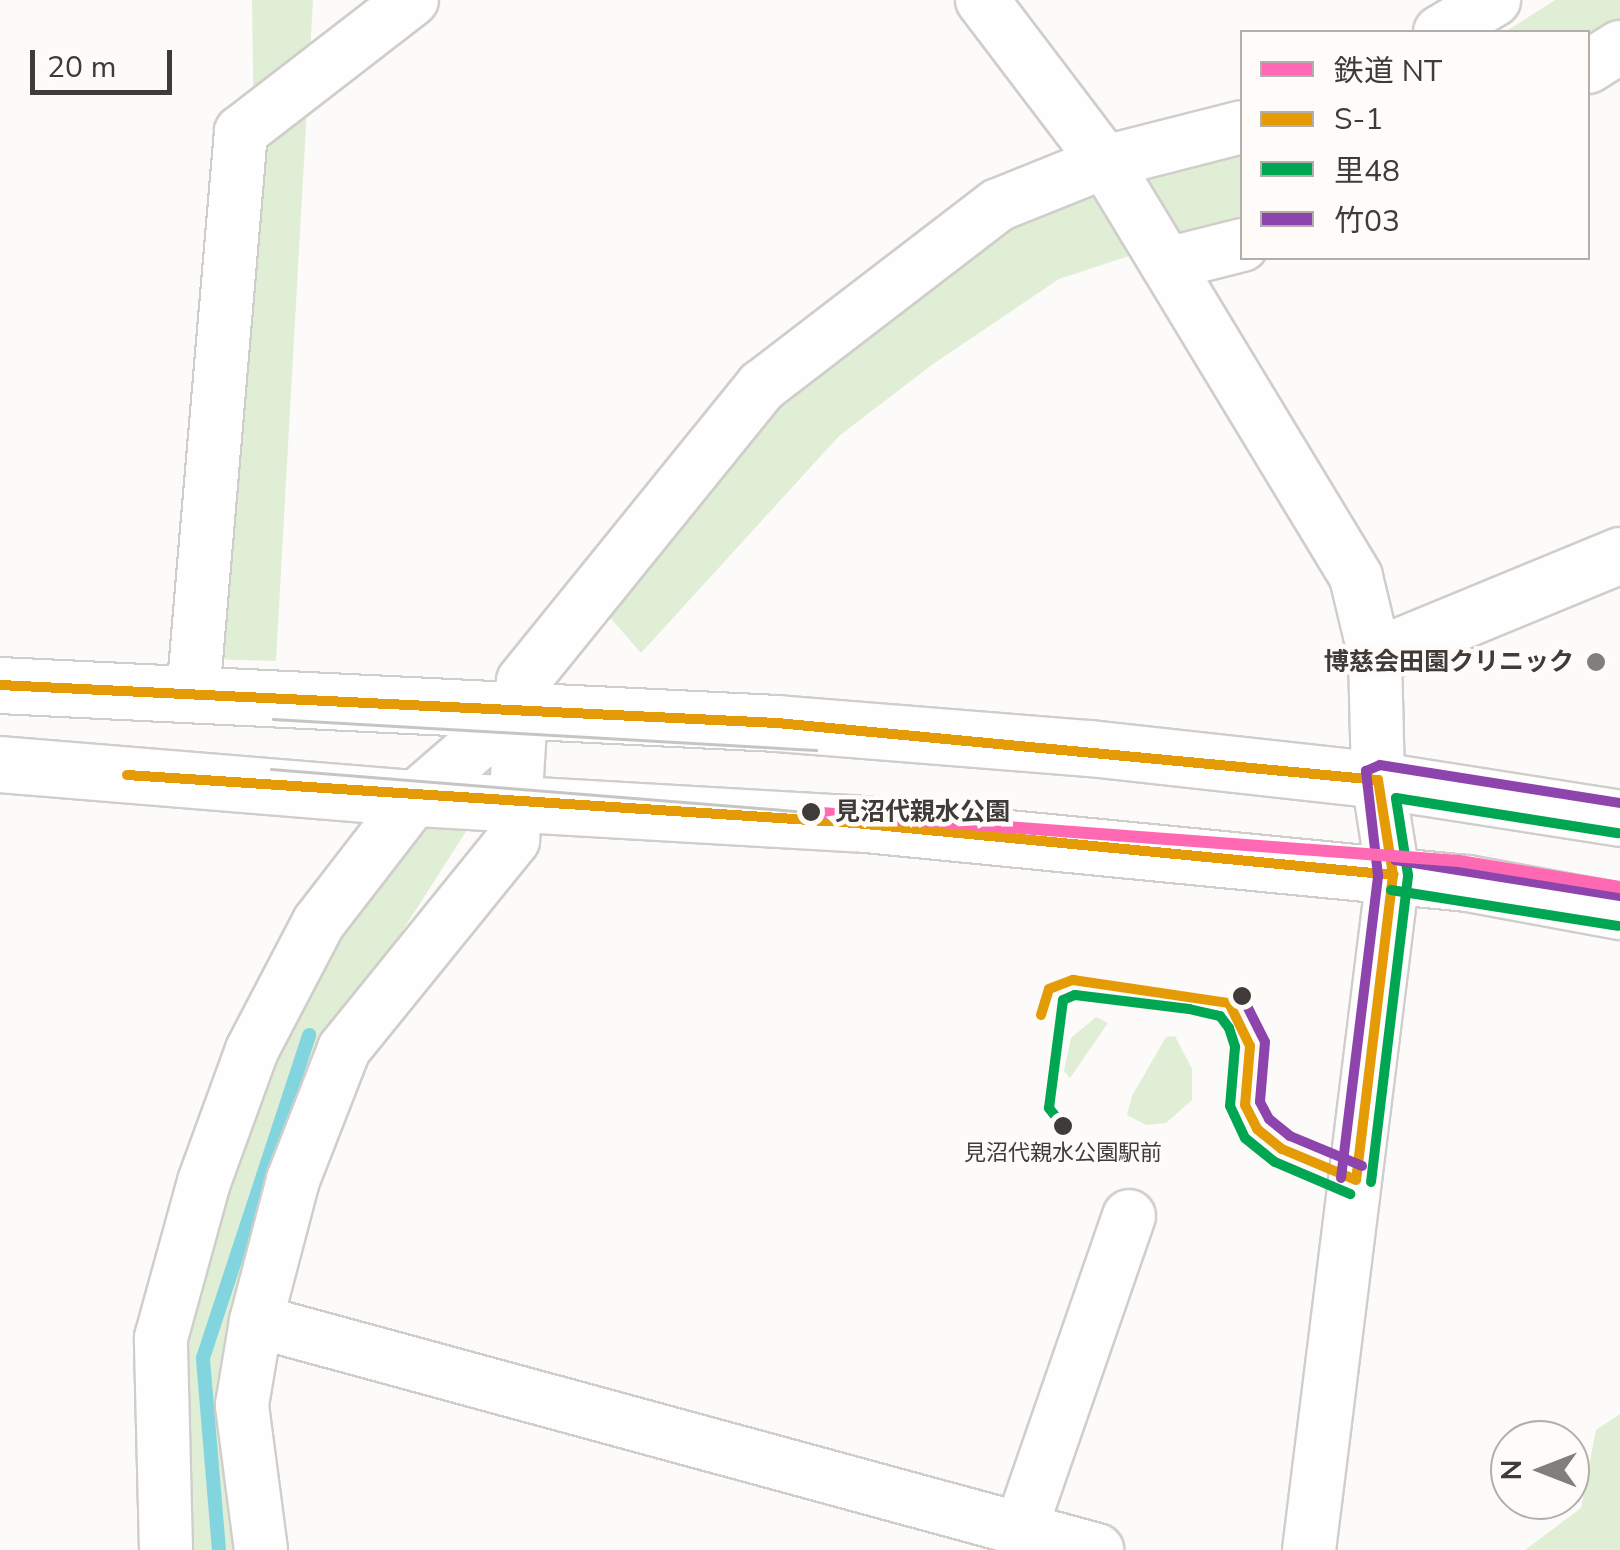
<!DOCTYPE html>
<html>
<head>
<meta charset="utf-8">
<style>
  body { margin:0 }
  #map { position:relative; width:1620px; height:1550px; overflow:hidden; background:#fdfbf9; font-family:"Nunito Sans","Noto Sans JP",sans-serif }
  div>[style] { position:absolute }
  .green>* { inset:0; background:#e0eed5 }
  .stream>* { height:14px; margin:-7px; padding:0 7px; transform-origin:7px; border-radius:7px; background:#82d4df }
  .roads { filter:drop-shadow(2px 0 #d0cecb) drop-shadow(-2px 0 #d0cecb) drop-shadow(0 2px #d0cecb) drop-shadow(0 -2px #d0cecb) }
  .minor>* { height:52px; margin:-26px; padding:0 26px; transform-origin:26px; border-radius:26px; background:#fffefe }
  .tertiary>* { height:55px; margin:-27.5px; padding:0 27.5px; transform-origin:27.5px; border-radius:27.5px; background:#fffefe }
  .primary>* { height:55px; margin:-27.5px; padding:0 27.5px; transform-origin:27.5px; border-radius:27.5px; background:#fffefe }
  .tram>* { height:2.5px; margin:-1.25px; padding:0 1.25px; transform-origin:1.25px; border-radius:1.25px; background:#c5c5c4 }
  .bus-1>* { height:10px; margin:-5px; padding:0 5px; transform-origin:5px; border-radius:5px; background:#e49b06 }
  .bus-2>* { height:10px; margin:-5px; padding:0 5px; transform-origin:5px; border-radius:5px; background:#00a651 }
  .bus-3>* { height:10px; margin:-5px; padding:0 5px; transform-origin:5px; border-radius:5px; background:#8e44ad }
  .rail-1>* { height:12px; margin:-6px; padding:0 6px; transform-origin:6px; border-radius:6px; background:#ff69b4 }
  .dots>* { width:28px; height:28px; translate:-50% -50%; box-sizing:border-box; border:5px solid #fefbf8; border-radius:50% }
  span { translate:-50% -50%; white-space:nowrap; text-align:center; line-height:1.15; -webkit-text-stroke:9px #fefbf8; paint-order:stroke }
  .bus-label { font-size:22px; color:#3e3b38 }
  .poi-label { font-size:25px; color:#3e3b38; font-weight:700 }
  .right { translate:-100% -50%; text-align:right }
  .stop-label { font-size:25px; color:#3e3b38; font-weight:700 }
  .left { translate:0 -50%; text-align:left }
  .legend { position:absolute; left:1240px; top:30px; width:350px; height:230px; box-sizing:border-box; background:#fefbf8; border:2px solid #b1aeab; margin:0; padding:12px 18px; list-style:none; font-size:30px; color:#3e3b38 }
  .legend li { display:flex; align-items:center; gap:20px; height:50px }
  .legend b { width:50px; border:2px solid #b1aeab }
  .north { position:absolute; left:1490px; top:1420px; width:100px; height:100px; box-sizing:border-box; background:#fefbf8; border:2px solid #b1aeab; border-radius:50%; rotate:270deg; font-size:28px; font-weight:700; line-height:40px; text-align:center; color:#3e3b38 }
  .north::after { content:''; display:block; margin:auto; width:35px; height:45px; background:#817e7c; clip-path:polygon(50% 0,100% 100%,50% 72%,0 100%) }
  .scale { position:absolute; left:30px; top:50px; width:142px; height:45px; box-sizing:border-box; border:5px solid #3e3b38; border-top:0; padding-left:12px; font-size:30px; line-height:35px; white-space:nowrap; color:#3e3b38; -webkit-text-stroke:8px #fefbf8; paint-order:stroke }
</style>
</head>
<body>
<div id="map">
  <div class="green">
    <i style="clip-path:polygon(252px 0,313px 0,276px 661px,211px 659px,254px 145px)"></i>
    <i style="clip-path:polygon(1555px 0,1620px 0,1620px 26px,1588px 45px,1588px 32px,1505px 32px)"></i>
    <i style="clip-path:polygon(1242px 137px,1242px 219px,1059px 279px,933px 364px,839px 436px,641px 653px,599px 605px,766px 410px,914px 303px,1009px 224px)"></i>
    <i style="clip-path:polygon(421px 815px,474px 819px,348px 1016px,282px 1178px,250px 1550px,184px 1550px,175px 1341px,264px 1054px)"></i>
    <i style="clip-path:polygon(1096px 1017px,1108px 1023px,1070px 1078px,1064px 1071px,1071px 1038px)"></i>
    <i style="clip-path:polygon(1175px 1036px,1192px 1069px,1192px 1100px,1166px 1123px,1146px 1125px,1127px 1115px,1132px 1096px,1166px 1037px)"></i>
    <i style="clip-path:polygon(1620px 1414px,1620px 1550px,1525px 1550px,1581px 1508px,1596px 1430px)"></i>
  </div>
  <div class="stream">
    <i style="left:219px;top:1550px;width:193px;rotate:-94.8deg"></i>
    <i style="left:203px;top:1358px;width:340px;rotate:-71.8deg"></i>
  </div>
  <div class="roads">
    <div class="minor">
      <i style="left:982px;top:0;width:203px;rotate:52.8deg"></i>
      <i style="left:1105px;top:162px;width:485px;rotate:58.8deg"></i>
      <i style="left:1356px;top:577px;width:81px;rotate:76.5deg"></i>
      <i style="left:1375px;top:656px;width:124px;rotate:88.6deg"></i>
      <i style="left:1378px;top:780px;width:96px;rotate:81deg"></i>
      <i style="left:1393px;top:875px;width:680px;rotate:97.09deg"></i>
      <i style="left:1440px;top:32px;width:63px;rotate:-30.7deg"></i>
      <i style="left:1588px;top:67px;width:38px;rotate:-32deg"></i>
      <i style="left:1167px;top:264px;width:77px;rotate:-14.2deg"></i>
      <i style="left:193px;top:695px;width:565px;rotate:-85.13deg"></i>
      <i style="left:241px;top:132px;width:216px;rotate:-37.7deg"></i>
      <i style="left:256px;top:1321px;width:872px;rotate:15.23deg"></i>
      <i style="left:1021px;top:1528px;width:330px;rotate:-70.9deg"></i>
      <i style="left:166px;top:1550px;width:212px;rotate:-91.4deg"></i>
      <i style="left:161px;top:1338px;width:162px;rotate:-74.6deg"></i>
      <i style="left:204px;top:1182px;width:140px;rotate:-70deg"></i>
      <i style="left:252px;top:1050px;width:144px;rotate:-62.4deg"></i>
      <i style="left:319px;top:922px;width:157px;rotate:-52.3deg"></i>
      <i style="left:415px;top:798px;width:138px;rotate:-40.9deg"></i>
      <i style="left:261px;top:1550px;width:146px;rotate:-97.5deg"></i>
      <i style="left:242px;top:1405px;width:85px;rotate:-80.5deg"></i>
      <i style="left:256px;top:1321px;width:146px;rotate:-75.3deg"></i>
      <i style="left:293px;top:1180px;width:141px;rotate:-68.7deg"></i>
      <i style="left:344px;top:1049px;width:269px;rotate:-51deg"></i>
      <i style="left:513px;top:840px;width:159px;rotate:-86.4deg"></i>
      <i style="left:523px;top:681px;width:380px;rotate:-51deg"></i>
      <i style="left:762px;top:386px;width:297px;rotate:-37.5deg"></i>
      <i style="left:998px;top:205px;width:115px;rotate:-21.9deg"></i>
      <i style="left:1105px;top:162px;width:141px;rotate:-14.3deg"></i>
    </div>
    <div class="tertiary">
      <i style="left:1375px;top:656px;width:265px;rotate:-22.4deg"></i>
    </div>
    <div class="primary">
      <i style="left:0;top:685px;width:778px;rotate:2.8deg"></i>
      <i style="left:777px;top:723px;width:314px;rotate:4.6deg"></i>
      <i style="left:1090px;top:748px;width:290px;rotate:6.3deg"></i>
      <i style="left:1378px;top:780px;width:245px;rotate:8.9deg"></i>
      <i style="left:0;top:764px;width:416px;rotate:4.7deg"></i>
      <i style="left:415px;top:798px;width:441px;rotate:3.3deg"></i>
      <i style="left:855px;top:823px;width:615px;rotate:5.6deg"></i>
      <i style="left:1467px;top:883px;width:156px;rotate:10.4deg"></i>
    </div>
  </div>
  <div class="tram">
    <i style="left:273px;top:719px;width:544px;rotate:3.27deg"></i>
    <i style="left:271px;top:769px;width:539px;rotate:4.58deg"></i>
  </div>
  <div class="bus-1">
    <i style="left:0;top:685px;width:778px;rotate:2.8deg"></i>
    <i style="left:777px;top:723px;width:604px;rotate:5.42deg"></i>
    <i style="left:1378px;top:780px;width:96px;rotate:81deg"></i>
    <i style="left:1393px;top:875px;width:307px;rotate:96.9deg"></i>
    <i style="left:127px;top:775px;width:730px;rotate:3.77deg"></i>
    <i style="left:855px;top:823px;width:541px;rotate:5.52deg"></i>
    <i style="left:1041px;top:1015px;width:27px;rotate:-73deg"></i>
    <i style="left:1049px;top:989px;width:26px;rotate:-21deg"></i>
    <i style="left:1073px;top:980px;width:158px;rotate:8.4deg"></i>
    <i style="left:1229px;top:1003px;width:48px;rotate:64deg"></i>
    <i style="left:1250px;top:1046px;width:59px;rotate:94.8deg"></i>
    <i style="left:1245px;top:1105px;width:27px;rotate:63deg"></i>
    <i style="left:1257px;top:1129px;width:32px;rotate:39deg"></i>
    <i style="left:1282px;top:1149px;width:80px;rotate:22.7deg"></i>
  </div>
  <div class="bus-2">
    <i style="left:1391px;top:890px;width:230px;rotate:9deg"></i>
    <i style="left:1063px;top:1126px;width:23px;rotate:-128deg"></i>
    <i style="left:1049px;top:1108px;width:109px;rotate:-82.6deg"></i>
    <i style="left:1063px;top:1000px;width:13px;rotate:-23deg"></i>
    <i style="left:1075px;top:995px;width:115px;rotate:7deg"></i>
    <i style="left:1189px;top:1009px;width:32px;rotate:13deg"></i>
    <i style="left:1220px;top:1016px;width:15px;rotate:53deg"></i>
    <i style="left:1229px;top:1028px;width:20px;rotate:72deg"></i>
    <i style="left:1235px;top:1047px;width:59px;rotate:94.8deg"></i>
    <i style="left:1230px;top:1106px;width:35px;rotate:65deg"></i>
    <i style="left:1245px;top:1138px;width:38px;rotate:39deg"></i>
    <i style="left:1275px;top:1162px;width:82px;rotate:23.1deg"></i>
    <i style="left:1371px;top:1182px;width:309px;rotate:-83.1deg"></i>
    <i style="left:1408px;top:875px;width:78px;rotate:-98.9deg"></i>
    <i style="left:1396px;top:798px;width:225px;rotate:9deg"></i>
  </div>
  <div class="bus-3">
    <i style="left:1395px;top:860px;width:228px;rotate:9.1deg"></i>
    <i style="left:1242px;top:996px;width:51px;rotate:63.4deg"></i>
    <i style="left:1265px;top:1042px;width:60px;rotate:94.8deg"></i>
    <i style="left:1260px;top:1102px;width:19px;rotate:62deg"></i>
    <i style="left:1269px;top:1119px;width:27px;rotate:39deg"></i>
    <i style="left:1290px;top:1136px;width:78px;rotate:22.6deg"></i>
    <i style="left:1341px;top:1178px;width:305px;rotate:-83deg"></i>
    <i style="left:1378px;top:875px;width:105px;rotate:-96.6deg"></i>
    <i style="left:1366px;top:771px;width:15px;rotate:-23deg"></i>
    <i style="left:1380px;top:765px;width:243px;rotate:9deg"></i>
  </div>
  <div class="rail-1">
    <i style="left:808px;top:812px;width:653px;rotate:4.3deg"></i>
    <i style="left:1459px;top:861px;width:163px;rotate:9.2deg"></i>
  </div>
  <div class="dots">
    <i style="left:1596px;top:662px;background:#817e7c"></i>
    <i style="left:811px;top:812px;background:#3e3b38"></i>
    <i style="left:1242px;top:996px;background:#3e3b38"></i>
    <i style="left:1063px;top:1126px;background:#3e3b38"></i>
  </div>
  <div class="bus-label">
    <span style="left:1063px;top:1154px">見沼代親水公園駅前</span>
  </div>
  <div class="poi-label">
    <span class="right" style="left:1574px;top:662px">博慈会田園クリニック</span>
  </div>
  <div class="stop-label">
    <span class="left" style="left:835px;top:812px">見沼代親水公園</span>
  </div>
  <ul class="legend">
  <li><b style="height:12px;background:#ff69b4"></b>鉄道 NT</li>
  <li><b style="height:12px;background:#e49b06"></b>S-1</li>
  <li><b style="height:12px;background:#00a651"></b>里48</li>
  <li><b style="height:12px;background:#8e44ad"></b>竹03</li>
  </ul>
  <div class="north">N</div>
  <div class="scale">20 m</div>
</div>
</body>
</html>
